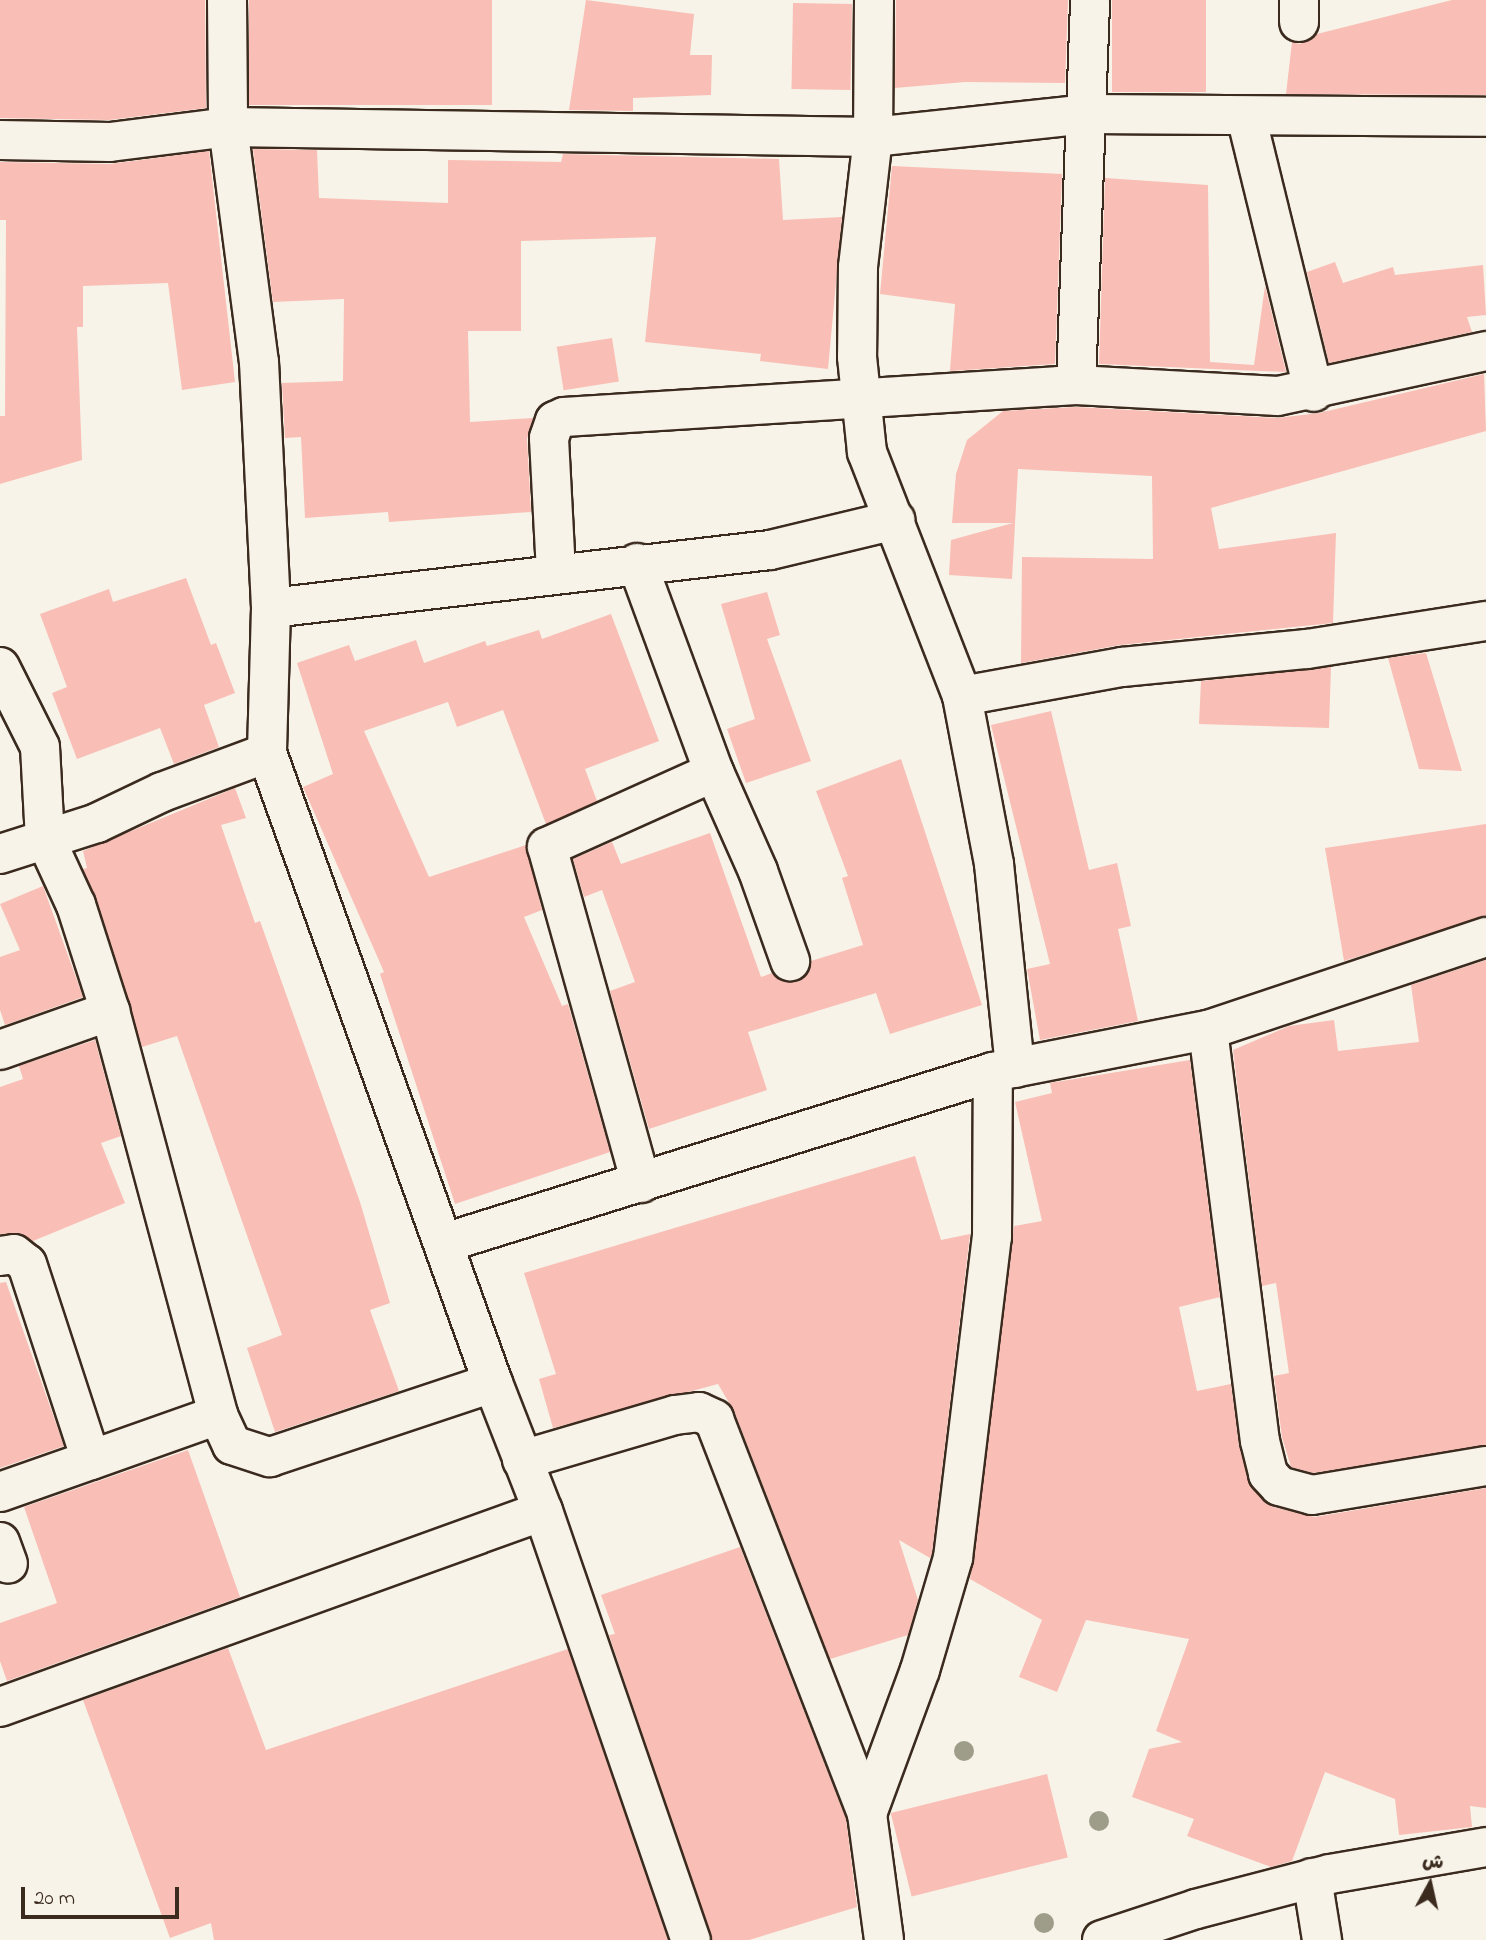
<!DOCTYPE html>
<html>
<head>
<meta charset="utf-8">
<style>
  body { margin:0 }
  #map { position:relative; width:1486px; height:1940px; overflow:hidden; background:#f7f3e8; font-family:"Indie Flower","Playpen Sans Arabic",sans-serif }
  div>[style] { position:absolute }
  .building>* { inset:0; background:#f9beb5; transform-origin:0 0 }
  .roads { filter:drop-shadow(2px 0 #3b2a1e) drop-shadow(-2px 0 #3b2a1e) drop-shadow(0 2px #3b2a1e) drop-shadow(0 -2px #3b2a1e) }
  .street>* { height:38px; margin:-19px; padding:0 19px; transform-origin:19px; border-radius:19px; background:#f7f3e8 }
  .trees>* { width:20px; height:20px; margin:-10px; border-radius:50%; background:#9e9d8a }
  span { translate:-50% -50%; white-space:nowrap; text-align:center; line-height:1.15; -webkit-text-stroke:7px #f7f3e8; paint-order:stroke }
  .north { position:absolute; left:1395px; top:1849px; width:70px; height:70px; -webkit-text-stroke:5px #f7f3e8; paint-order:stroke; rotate:8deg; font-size:19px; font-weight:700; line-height:28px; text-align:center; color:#3b2a1e }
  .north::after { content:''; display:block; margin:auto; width:24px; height:32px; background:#3b2a1e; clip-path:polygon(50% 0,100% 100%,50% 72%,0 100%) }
  .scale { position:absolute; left:21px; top:1887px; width:158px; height:32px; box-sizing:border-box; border:4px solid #3b2a1e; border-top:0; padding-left:9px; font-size:21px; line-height:24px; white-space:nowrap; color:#3b2a1e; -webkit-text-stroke:5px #f7f3e8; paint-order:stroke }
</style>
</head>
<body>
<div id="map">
  <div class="building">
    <i style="clip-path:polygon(0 0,205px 0,206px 108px,109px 120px,0 118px)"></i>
    <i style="left:249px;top:0;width:243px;height:105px"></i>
    <i style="clip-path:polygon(586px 0,694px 14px,690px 55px,712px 55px,711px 95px,633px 98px,633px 111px,569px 110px)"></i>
    <i style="clip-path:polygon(896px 0,1068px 0,1065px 83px,965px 82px,895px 88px)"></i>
    <i style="left:1112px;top:0;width:94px;height:92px"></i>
    <i style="clip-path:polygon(1452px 0,1486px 0,1486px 95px,1286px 94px,1292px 42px,1300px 44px,1317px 34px)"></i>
    <i style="left:852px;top:4px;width:86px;height:59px;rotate:91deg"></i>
    <i style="clip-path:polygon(253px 149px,317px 150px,319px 198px,448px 203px,448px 160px,561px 162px,563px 154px,779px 159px,783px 220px,842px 217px,828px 369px,760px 361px,761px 354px,645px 342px,656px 237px,521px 241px,521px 331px,468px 331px,470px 422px,533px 418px,527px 439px,531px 512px,389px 522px,388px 512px,305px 518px,301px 437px,285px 438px,282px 383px,343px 381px,344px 299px,273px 302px)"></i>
    <i style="clip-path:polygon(209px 151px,235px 382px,182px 390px,168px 283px,83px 286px,83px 327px,77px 327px,82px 460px,0 484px,0 416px,5px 416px,6px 220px,0 220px,0 162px,110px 164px)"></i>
    <i style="clip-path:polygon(892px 166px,1062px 174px,1055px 364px,950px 371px,955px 304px,880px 294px)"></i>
    <i style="clip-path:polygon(1105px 178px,1208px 185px,1210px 362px,1254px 365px,1265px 286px,1286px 372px,1099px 364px)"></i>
    <i style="clip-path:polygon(1335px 262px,1343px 283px,1393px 267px,1395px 275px,1483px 265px,1486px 315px,1467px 317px,1472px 332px,1329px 363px,1307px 272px)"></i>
    <i style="left:612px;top:338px;width:44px;height:56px;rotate:81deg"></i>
    <i style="clip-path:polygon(1484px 374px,1486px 431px,1211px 508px,1219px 549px,1336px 533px,1333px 623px,1120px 645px,1021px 663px,1022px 557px,1153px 559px,1152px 476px,1018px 469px,1012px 579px,949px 575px,951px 540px,1013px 523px,952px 523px,956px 474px,967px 440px,1003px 411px,1076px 407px,1277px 418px,1319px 413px)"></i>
    <i style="clip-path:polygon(186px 578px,211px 645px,216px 643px,235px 693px,204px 705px,219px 747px,174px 764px,160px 728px,77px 759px,52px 693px,67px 687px,40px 614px,109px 589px,113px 602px)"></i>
    <i style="clip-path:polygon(767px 592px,780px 635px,767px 639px,811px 761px,746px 783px,727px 729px,755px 719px,721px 604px)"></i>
    <i style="clip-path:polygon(611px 614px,659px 741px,585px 769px,597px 801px,546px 824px,503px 710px,457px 727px,448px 702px,364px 731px,429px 877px,526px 845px,542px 910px,524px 917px,562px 1006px,568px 1004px,610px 1152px,455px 1204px,380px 974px,384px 972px,303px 787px,333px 774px,297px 663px,349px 645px,355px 661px,416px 640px,424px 663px,485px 641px,487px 646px,539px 630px,542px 639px)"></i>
    <i style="clip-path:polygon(1426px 653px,1462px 771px,1419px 769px,1388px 658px)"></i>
    <i style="clip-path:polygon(1331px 667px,1329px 728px,1199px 724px,1201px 681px)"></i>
    <i style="clip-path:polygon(1051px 711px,1089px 870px,1117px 863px,1131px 926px,1118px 929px,1138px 1021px,1040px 1040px,1027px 969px,1050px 964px,991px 725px)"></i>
    <i style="clip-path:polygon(901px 759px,982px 1005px,890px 1034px,876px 993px,748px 1032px,767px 1090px,649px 1129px,610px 991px,635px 982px,602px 890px,584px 897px,573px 859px,612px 842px,621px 864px,710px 833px,761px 977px,772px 973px,785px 982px,797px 982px,807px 975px,811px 961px,863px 945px,842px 878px,848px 876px,816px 791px)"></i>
    <i style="clip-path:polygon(235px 788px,246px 818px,221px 825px,255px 923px,260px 921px,360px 1202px,390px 1303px,370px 1310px,399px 1391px,275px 1432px,247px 1348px,282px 1335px,177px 1036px,142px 1047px,83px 869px,87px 868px,83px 851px)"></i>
    <i style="clip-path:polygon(1486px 824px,1486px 916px,1344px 961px,1325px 848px)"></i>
    <i style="clip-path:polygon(43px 886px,83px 997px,5px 1025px,0 1010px,0 957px,20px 950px,0 904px)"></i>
    <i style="clip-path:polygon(1486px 960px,1486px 1445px,1313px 1473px,1291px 1467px,1282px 1437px,1274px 1376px,1289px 1373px,1276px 1283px,1262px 1286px,1233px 1050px,1289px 1026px,1334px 1020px,1338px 1051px,1419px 1042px,1411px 985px)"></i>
    <i style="clip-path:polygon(95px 1040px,121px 1136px,101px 1143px,125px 1203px,33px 1241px,19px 1233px,0 1234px,0 1087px,23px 1079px,19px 1066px)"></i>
    <i style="clip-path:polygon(1190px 1060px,1220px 1297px,1179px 1307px,1197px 1391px,1231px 1384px,1239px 1446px,1251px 1488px,1273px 1507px,1315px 1517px,1486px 1488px,1486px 1808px,1470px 1806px,1472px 1827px,1399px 1835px,1395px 1799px,1325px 1772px,1292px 1861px,1271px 1867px,1187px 1836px,1194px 1819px,1132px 1797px,1149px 1749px,1182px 1742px,1156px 1731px,1189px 1639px,1086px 1620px,1057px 1692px,1019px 1677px,1042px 1620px,970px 1579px,1014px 1226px,1042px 1221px,1015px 1102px,1052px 1093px,1050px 1083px)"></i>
    <i style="clip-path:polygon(915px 1156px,941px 1240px,970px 1234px,932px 1554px,930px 1558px,899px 1540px,918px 1600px,908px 1635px,830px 1659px,734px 1411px,718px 1384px,553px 1428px,539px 1379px,556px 1374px,524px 1273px)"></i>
    <i style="clip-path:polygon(6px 1282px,64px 1446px,0 1468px,0 1283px)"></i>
    <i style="clip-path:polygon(188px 1450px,240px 1597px,7px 1681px,0 1661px,0 1623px,57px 1603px,24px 1507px)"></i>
    <i style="clip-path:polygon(740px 1547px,846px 1819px,857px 1907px,749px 1940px,712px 1940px,609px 1635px,615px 1634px,601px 1595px)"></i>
    <i style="clip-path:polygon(228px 1648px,266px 1750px,568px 1649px,668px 1940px,214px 1940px,211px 1923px,170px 1938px,83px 1700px)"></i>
    <i style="left:1047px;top:1774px;width:86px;height:161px;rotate:76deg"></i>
  </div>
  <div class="roads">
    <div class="street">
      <i style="left:227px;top:0;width:127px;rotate:89.5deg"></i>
      <i style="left:228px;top:127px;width:237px;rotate:82.5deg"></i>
      <i style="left:259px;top:362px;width:246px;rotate:87.2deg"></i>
      <i style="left:271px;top:608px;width:145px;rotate:91.6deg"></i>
      <i style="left:267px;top:753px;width:669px;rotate:70.27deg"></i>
      <i style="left:493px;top:1383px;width:137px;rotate:68.7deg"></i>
      <i style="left:543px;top:1511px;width:454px;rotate:71deg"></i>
      <i style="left:874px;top:0;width:137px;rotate:90.4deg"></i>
      <i style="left:873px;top:137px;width:131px;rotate:96.6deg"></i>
      <i style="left:858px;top:267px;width:90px;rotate:90.6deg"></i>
      <i style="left:857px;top:357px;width:96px;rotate:84deg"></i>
      <i style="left:867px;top:452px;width:262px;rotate:68.7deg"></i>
      <i style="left:962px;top:696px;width:171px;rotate:79.2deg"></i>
      <i style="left:994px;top:864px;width:205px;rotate:84.1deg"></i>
      <i style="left:1299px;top:0;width:22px;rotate:90deg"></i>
      <i style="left:1246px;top:116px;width:284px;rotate:76.2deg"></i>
      <i style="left:0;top:140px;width:110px;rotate:1deg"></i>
      <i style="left:110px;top:142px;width:119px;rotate:-7.2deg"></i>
      <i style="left:228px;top:127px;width:645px;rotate:0.89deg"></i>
      <i style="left:873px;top:137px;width:217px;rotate:-6.1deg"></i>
      <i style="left:1089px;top:114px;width:397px;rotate:0.4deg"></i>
      <i style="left:1076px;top:385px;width:385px;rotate:-87.9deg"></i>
      <i style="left:637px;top:563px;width:223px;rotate:69.8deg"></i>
      <i style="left:714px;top:772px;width:108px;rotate:66deg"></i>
      <i style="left:758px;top:871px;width:96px;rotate:70.4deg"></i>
      <i style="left:556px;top:572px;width:134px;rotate:-93deg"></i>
      <i style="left:549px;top:438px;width:18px;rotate:-71deg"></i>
      <i style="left:555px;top:421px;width:10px;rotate:-24deg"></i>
      <i style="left:564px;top:417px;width:513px;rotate:-3.58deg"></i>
      <i style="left:1076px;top:385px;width:202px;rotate:3.1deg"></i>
      <i style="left:1278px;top:396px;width:213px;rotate:-12.2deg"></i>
      <i style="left:271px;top:608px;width:502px;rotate:-6.63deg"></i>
      <i style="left:770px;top:550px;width:129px;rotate:-13.5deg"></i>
      <i style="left:0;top:667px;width:89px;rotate:63.4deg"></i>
      <i style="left:40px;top:747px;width:91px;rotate:86.9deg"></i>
      <i style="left:45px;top:838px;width:74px;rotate:65.2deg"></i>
      <i style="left:76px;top:905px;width:111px;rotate:72.2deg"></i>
      <i style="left:110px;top:1011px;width:418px;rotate:75deg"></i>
      <i style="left:218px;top:1415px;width:33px;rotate:65deg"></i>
      <i style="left:232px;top:1445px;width:40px;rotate:18deg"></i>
      <i style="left:270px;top:1457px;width:235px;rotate:-18.4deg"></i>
      <i style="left:962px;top:696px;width:163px;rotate:-10.3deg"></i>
      <i style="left:1122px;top:667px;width:186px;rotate:-5.6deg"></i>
      <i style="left:1307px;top:649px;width:181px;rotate:-8.9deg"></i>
      <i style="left:0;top:854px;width:102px;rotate:-17.7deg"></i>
      <i style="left:97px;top:823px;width:72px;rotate:-25.5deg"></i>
      <i style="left:162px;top:792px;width:112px;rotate:-20.4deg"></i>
      <i style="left:1208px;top:1030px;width:414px;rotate:82.8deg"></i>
      <i style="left:1260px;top:1441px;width:34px;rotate:76deg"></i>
      <i style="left:1268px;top:1474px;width:16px;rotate:47deg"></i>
      <i style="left:1279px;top:1486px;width:34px;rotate:15deg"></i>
      <i style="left:1312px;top:1495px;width:176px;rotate:-9.5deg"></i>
      <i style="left:0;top:1050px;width:117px;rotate:-19.5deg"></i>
      <i style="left:641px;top:1183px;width:349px;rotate:-105.6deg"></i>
      <i style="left:547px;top:847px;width:183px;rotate:-24.2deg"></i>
      <i style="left:444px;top:1243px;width:575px;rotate:-17.3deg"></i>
      <i style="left:993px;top:1072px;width:219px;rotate:-11.1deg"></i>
      <i style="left:1208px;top:1030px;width:293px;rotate:-18.5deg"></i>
      <i style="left:0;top:1256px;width:14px;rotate:-8deg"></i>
      <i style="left:14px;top:1254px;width:16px;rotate:38deg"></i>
      <i style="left:27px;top:1264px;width:206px;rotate:71.9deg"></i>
      <i style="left:91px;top:1460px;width:135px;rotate:-19.5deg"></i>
      <i style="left:522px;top:1460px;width:159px;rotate:-16.4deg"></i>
      <i style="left:675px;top:1415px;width:24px;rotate:-7deg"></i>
      <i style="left:699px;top:1412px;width:17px;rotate:25deg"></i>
      <i style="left:714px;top:1419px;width:424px;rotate:68.8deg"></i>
      <i style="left:867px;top:1814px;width:127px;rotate:82.3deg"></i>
      <i style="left:0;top:1492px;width:96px;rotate:-19.4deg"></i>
      <i style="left:0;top:1542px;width:23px;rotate:70deg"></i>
      <i style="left:0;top:1707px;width:577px;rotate:-19.85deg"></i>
      <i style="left:867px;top:1814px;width:153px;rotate:-69.8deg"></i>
      <i style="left:920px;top:1670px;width:117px;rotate:-73.6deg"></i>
      <i style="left:953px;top:1558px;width:323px;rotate:-83.1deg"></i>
      <i style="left:992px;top:1237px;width:165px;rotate:-89.7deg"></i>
      <i style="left:1312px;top:1878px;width:63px;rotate:80.8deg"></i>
      <i style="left:1102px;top:1940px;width:99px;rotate:-18.3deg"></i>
      <i style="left:1196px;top:1909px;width:138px;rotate:-14.6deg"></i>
      <i style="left:1330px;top:1874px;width:158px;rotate:-9.8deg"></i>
    </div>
  </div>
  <div class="trees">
    <i style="left:964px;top:1751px"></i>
    <i style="left:1099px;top:1821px"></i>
    <i style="left:1044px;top:1923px"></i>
  </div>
  <div class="north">ش</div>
  <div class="scale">20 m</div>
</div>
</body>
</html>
